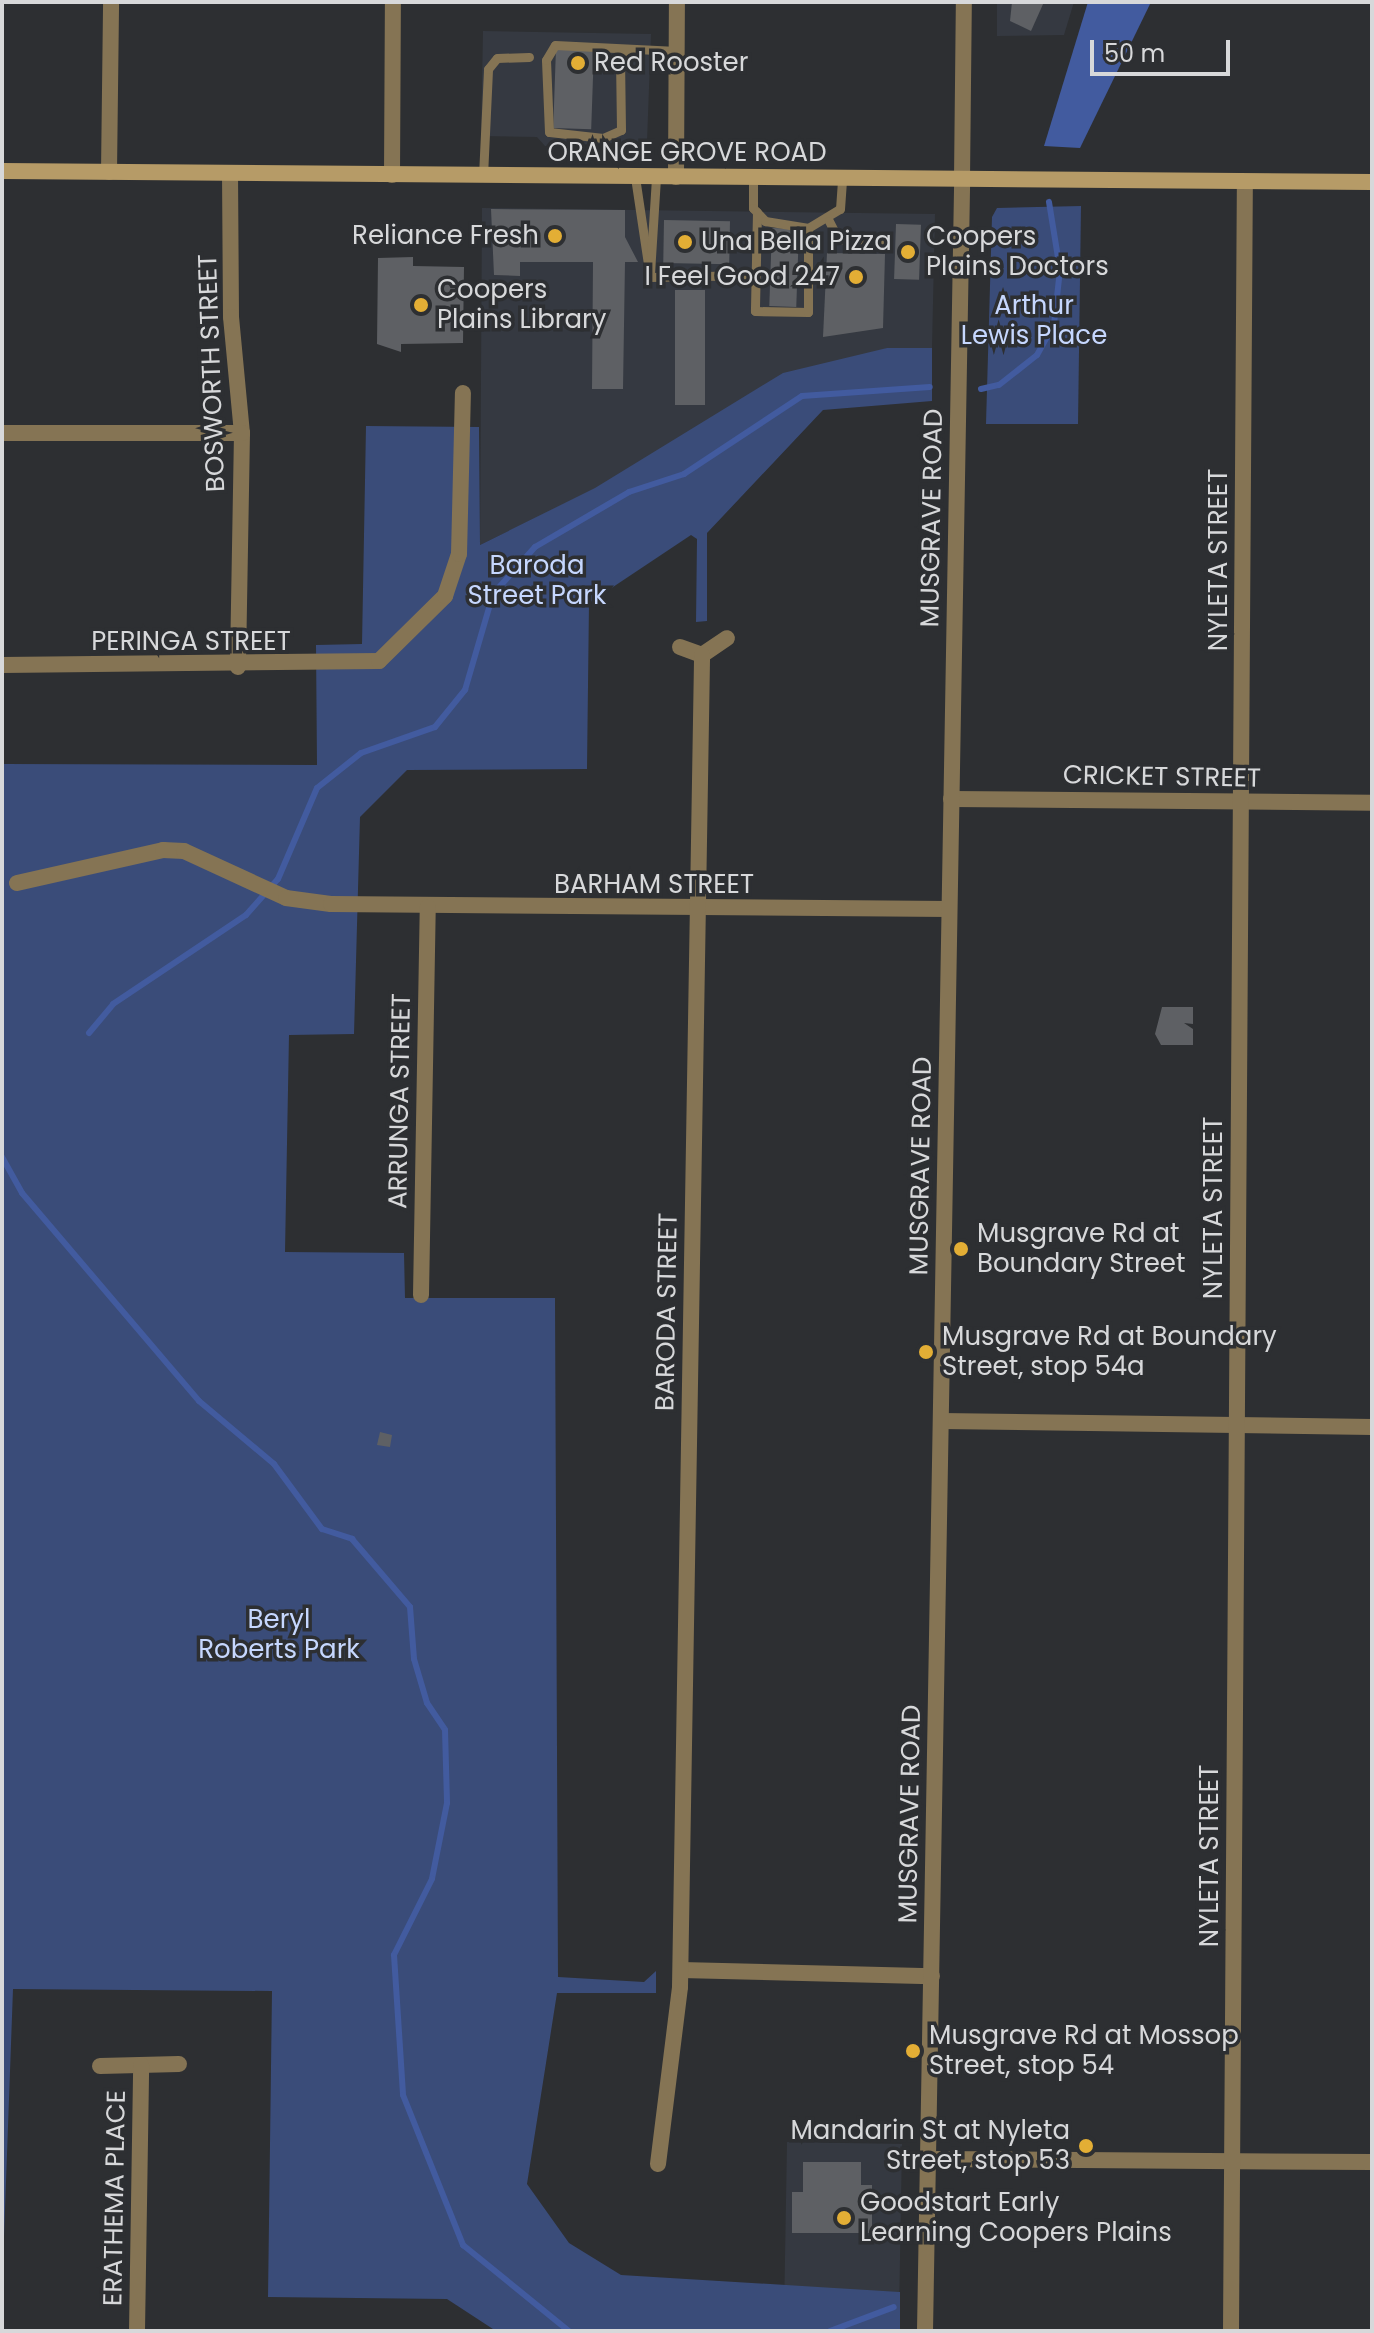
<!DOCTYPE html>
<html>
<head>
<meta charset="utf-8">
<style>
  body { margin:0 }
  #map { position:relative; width:1374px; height:2333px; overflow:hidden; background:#2d2f32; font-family:Poppins,sans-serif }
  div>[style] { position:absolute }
  .built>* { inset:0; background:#353941; transform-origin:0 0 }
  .green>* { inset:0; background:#3a4c79 }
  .water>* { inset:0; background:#425b9f }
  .stream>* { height:6px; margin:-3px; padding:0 3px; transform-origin:3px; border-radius:3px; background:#425b9f }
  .building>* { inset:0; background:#5e6064; transform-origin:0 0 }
  .service>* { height:9px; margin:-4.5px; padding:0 4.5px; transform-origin:4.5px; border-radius:4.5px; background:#857454 }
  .minor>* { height:16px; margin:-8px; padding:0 8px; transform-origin:8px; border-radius:8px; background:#857454 }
  .tertiary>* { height:16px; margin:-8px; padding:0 8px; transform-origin:8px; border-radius:8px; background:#857454 }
  .secondary>* { height:16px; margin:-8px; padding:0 8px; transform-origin:8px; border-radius:8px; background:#b69b67 }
  .dots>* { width:22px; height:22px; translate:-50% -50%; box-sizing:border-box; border:4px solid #2d2f32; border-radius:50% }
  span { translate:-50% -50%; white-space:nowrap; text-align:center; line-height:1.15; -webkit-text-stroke:7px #2d2f32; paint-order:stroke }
  .poi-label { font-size:26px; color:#d7d8da }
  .left { translate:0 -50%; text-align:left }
  .right { translate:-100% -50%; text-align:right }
  .street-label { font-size:26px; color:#d7d8da }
  .park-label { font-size:26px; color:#c6d7fe }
  .frame { position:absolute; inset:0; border:4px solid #d7d8da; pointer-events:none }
  .scale { position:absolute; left:1090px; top:40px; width:140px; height:36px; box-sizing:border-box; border:4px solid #d7d8da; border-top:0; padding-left:10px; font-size:24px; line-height:28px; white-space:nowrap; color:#d7d8da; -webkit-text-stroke:6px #2d2f32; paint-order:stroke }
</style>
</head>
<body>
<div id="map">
  <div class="built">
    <i style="clip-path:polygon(997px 2px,1074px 2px,1064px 35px,997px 36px)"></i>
    <i style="clip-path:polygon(483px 31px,651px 34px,647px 142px,545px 146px,537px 137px,481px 136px)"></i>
    <i style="clip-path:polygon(482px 208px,935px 214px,932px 348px,887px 348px,480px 545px)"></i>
    <i style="left:902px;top:2144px;width:148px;height:115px;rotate:91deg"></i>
  </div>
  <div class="green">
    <i style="clip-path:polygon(1081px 206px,1078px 424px,986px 424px,992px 217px,997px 208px)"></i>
    <i style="clip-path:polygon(887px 348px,932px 348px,932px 401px,823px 410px,707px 533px,707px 621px,696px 622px,697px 539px,691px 535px,589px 603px,587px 769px,407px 770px,360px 817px,354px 1034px,289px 1035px,285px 1252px,404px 1253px,405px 1298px,555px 1298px,558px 1977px,644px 1982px,656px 1971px,656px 1993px,557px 1993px,527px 2184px,569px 2243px,621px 2275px,900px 2292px,900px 2331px,496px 2331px,447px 2299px,268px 2297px,272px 1991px,13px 1989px,2px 2292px,2px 764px,317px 765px,316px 645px,362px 644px,366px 426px,479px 427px,480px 545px,595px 488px,783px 373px)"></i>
  </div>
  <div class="water">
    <i style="clip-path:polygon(1088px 2px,1151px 2px,1080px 148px,1044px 146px)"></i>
  </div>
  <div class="stream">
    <i style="left:981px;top:389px;width:18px;rotate:-13deg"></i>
    <i style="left:999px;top:385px;width:48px;rotate:-38.3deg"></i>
    <i style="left:1037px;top:355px;width:35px;rotate:-61deg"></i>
    <i style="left:1054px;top:324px;width:54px;rotate:-83.7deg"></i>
    <i style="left:1060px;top:270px;width:69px;rotate:-99.2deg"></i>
    <i style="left:89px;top:1033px;width:38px;rotate:-50deg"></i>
    <i style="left:113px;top:1004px;width:160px;rotate:-33.8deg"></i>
    <i style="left:246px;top:915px;width:48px;rotate:-48.4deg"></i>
    <i style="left:278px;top:879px;width:99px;rotate:-66.8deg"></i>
    <i style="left:317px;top:788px;width:56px;rotate:-38.5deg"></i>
    <i style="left:361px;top:753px;width:78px;rotate:-19.4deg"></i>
    <i style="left:435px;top:727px;width:48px;rotate:-51deg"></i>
    <i style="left:465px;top:690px;width:100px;rotate:-73.7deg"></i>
    <i style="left:493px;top:594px;width:63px;rotate:-48.2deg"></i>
    <i style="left:535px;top:547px;width:109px;rotate:-30.3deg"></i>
    <i style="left:629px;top:492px;width:58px;rotate:-18.1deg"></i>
    <i style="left:684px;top:474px;width:141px;rotate:-33.5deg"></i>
    <i style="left:802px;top:396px;width:128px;rotate:-4deg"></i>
    <i style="left:2px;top:1157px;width:41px;rotate:60.9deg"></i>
    <i style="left:22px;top:1193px;width:273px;rotate:49.6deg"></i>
    <i style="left:199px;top:1401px;width:98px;rotate:40deg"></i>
    <i style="left:274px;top:1464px;width:81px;rotate:53.6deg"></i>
    <i style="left:322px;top:1529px;width:32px;rotate:18deg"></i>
    <i style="left:352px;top:1539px;width:89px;rotate:49.5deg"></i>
    <i style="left:410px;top:1607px;width:52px;rotate:85.6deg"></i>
    <i style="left:414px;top:1659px;width:46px;rotate:73.5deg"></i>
    <i style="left:427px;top:1703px;width:32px;rotate:56deg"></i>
    <i style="left:445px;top:1730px;width:73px;rotate:88.4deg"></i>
    <i style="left:447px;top:1803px;width:77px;rotate:101.2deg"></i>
    <i style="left:432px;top:1879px;width:85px;rotate:116.6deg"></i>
    <i style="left:394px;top:1955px;width:140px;rotate:86.3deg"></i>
    <i style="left:403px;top:2095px;width:162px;rotate:68.2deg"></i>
    <i style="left:463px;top:2245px;width:136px;rotate:39.1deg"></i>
    <i style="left:830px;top:2331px;width:68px;rotate:-20.6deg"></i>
  </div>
  <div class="building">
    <i style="clip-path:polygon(1044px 2px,1031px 31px,1010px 21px,1012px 2px)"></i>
    <i style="left:556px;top:48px;width:38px;height:80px;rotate:2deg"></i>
    <i style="clip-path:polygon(491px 209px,625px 210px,625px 237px,638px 262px,625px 262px,623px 389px,592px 389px,593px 262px,520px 262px,520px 276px,494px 275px)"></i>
    <i style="left:664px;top:220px;width:66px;height:43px;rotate:1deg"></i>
    <i style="left:896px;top:224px;width:25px;height:55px;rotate:2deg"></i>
    <i style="left:772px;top:228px;width:27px;height:78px;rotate:2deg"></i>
    <i style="clip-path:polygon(827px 253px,885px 254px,883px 328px,823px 337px)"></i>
    <i style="clip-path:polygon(413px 257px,413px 266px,464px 267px,463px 343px,401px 344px,401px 352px,377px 344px,378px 258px)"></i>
    <i style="left:675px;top:290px;width:30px;height:115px"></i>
    <i style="clip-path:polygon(1162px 1007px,1193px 1007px,1193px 1024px,1184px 1023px,1193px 1029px,1193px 1045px,1161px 1045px,1155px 1034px)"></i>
    <i style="clip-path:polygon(380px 1432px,392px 1435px,390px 1447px,377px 1445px)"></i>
    <i style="clip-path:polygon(803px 2162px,861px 2162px,861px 2185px,872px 2185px,872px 2233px,792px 2233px,792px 2192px,803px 2192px)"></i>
  </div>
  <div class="service">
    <i style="left:628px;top:52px;width:10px;rotate:143deg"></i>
    <i style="left:620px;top:58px;width:72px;rotate:89.2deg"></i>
    <i style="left:621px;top:130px;width:20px;rotate:156deg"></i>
    <i style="left:603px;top:138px;width:54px;rotate:-173.7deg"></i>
    <i style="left:549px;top:132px;width:72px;rotate:-92.4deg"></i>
    <i style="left:546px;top:60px;width:17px;rotate:-59deg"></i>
    <i style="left:555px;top:45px;width:122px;rotate:2.8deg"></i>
    <i style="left:483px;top:176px;width:107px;rotate:-87.3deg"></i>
    <i style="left:488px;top:69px;width:14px;rotate:-51deg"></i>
    <i style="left:497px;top:58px;width:32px;rotate:-2deg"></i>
    <i style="left:635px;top:177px;width:101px;rotate:81.5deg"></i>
    <i style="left:753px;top:178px;width:30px;rotate:90deg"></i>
    <i style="left:753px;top:208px;width:18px;rotate:47deg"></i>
    <i style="left:765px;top:221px;width:44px;rotate:9.2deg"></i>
    <i style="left:808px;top:228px;width:37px;rotate:-31deg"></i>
    <i style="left:840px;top:209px;width:31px;rotate:-86deg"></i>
    <i style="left:757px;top:212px;width:99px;rotate:91.2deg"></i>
    <i style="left:755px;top:311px;width:53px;rotate:1.1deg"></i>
    <i style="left:808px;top:312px;width:84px;rotate:-90deg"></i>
    <i style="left:829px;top:221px;width:20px;rotate:63deg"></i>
    <i style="left:838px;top:239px;width:44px;rotate:3.9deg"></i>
    <i style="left:650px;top:273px;width:96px;rotate:-86.4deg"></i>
    <i style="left:650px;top:277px;width:106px;rotate:-1.1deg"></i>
  </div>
  <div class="minor">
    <i style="left:109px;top:172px;width:170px;rotate:-89.3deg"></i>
    <i style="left:230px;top:173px;width:144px;rotate:89.6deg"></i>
    <i style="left:231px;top:317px;width:117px;rotate:84.6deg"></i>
    <i style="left:242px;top:433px;width:234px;rotate:91deg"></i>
    <i style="left:392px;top:175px;width:173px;rotate:-89.7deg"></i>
    <i style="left:676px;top:177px;width:175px;rotate:-89.7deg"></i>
    <i style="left:962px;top:179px;width:177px;rotate:-89.4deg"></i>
    <i style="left:2px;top:433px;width:240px"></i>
    <i style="left:680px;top:647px;width:23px;rotate:20deg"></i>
    <i style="left:702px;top:655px;width:30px;rotate:-34deg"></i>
    <i style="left:2px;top:665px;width:377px;rotate:-0.6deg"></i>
    <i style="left:379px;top:661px;width:93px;rotate:-44.6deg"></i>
    <i style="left:445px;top:596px;width:44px;rotate:-71.6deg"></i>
    <i style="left:459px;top:554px;width:161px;rotate:-88.6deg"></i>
    <i style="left:951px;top:799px;width:421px;rotate:0.5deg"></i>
    <i style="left:17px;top:883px;width:150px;rotate:-12.7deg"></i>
    <i style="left:163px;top:850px;width:21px;rotate:3deg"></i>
    <i style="left:184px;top:851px;width:112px;rotate:24.7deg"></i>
    <i style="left:286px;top:898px;width:45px;rotate:7.6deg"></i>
    <i style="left:331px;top:904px;width:618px;rotate:0.46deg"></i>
    <i style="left:421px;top:1295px;width:388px;rotate:-89deg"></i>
    <i style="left:941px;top:1421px;width:431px;rotate:0.8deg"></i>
    <i style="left:681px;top:1970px;width:251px;rotate:1.4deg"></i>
    <i style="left:100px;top:2066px;width:79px;rotate:-1.5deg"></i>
    <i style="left:929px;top:2159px;width:443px;rotate:0.4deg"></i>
    <i style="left:658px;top:2164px;width:178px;rotate:-82.9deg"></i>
    <i style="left:680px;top:1987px;width:1332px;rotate:-89.05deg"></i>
    <i style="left:137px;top:2331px;width:266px;rotate:-89.1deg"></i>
    <i style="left:1231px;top:2331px;width:2149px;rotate:-89.63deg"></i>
  </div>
  <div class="tertiary">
    <i style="left:925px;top:2331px;width:2152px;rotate:-89.01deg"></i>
  </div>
  <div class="secondary">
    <i style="left:2px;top:171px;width:1370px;rotate:0.46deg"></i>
  </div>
  <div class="dots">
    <i style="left:578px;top:63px;background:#e3ae35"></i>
    <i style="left:555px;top:236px;background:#e3ae35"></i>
    <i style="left:685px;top:242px;background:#e3ae35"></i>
    <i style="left:908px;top:252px;background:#e3ae35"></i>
    <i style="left:856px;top:277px;background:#e3ae35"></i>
    <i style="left:421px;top:305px;background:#e3ae35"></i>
    <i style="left:961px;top:1249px;background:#e3ae35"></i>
    <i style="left:926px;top:1352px;background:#e3ae35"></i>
    <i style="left:913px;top:2051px;background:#e3ae35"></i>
    <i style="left:1086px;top:2146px;background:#e3ae35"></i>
    <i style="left:844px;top:2218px;background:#e3ae35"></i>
  </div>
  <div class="poi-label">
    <span class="left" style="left:594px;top:63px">Red Rooster</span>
    <span class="right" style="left:539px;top:236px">Reliance Fresh</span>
    <span class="left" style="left:926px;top:252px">Coopers<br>Plains Doctors</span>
    <span class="left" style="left:701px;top:242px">Una Bella Pizza</span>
    <span class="right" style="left:840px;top:277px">I Feel Good 247</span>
    <span class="left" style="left:437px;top:305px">Coopers<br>Plains Library</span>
    <span class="left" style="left:977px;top:1249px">Musgrave Rd at<br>Boundary Street</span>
    <span class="left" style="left:942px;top:1352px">Musgrave Rd at Boundary<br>Street, stop 54a</span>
    <span class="left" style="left:929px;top:2051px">Musgrave Rd at Mossop<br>Street, stop 54</span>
    <span class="right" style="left:1070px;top:2146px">Mandarin St at Nyleta<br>Street, stop 53</span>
    <span class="left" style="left:860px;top:2218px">Goodstart Early<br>Learning Coopers Plains</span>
  </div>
  <div class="street-label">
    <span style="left:687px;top:153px">ORANGE GROVE ROAD</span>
    <span style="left:212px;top:373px;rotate:-92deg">BOSWORTH STREET</span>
    <span style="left:932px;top:518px;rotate:-89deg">MUSGRAVE ROAD</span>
    <span style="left:1219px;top:560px;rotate:-90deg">NYLETA STREET</span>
    <span style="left:191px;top:642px">PERINGA STREET</span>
    <span style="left:1162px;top:777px;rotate:1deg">CRICKET STREET</span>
    <span style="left:654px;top:885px">BARHAM STREET</span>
    <span style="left:400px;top:1101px;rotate:-89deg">ARRUNGA STREET</span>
    <span style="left:921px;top:1166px;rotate:-89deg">MUSGRAVE ROAD</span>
    <span style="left:1214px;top:1208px;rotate:-90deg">NYLETA STREET</span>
    <span style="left:667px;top:1312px;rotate:-89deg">BARODA STREET</span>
    <span style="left:910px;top:1814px;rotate:-89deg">MUSGRAVE ROAD</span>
    <span style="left:1210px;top:1856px;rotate:-90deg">NYLETA STREET</span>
    <span style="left:115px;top:2198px;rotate:-89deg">ERATHEMA PLACE</span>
  </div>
  <div class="park-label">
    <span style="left:1034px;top:321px">Arthur<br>Lewis Place</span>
    <span style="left:537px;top:581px">Baroda<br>Street Park</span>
    <span style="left:279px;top:1635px">Beryl<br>Roberts Park</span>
  </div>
  <div class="frame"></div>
  <div class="scale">50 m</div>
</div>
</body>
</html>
